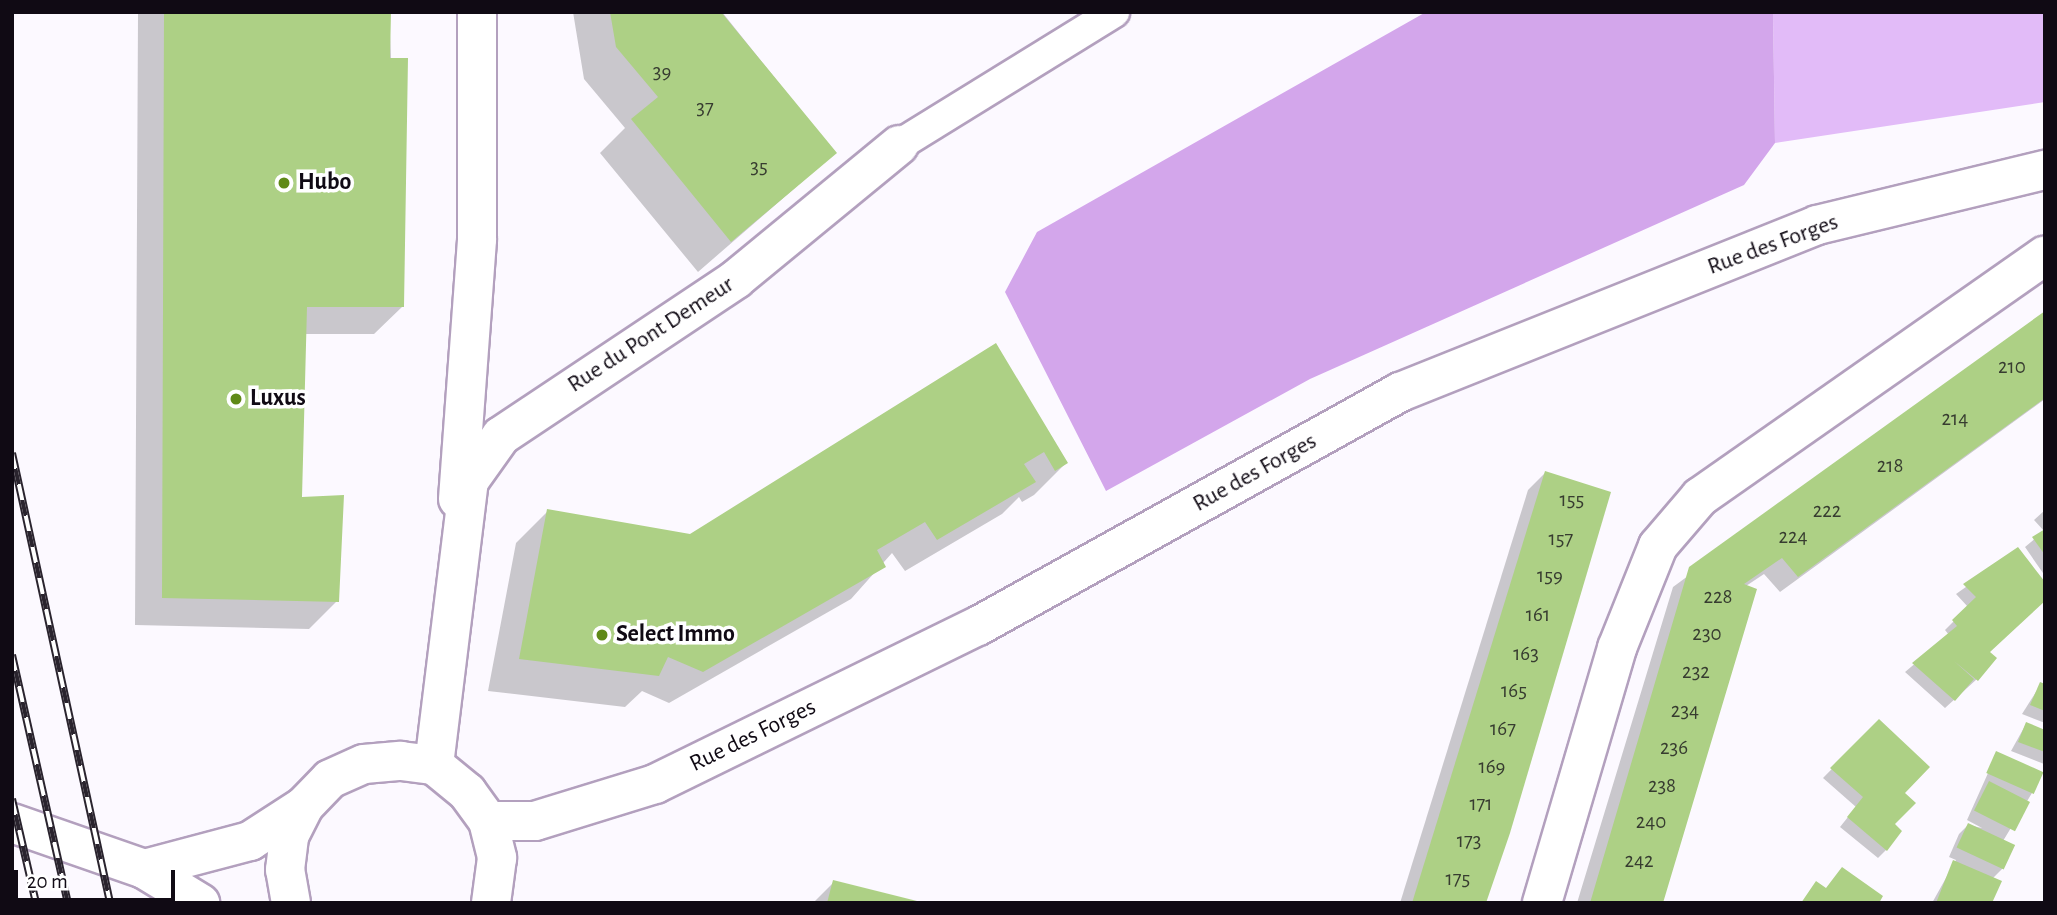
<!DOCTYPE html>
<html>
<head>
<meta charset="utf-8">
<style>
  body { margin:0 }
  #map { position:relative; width:2057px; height:915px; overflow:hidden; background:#fcf9ff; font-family:"Alegreya Sans",sans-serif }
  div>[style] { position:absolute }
  .green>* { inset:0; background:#e2bbf8 }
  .forest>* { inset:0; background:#d3a6eb }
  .shadow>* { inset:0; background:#0003 }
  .building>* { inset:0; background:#add085; transform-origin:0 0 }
  .roads { filter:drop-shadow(2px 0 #b3a0be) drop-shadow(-2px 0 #b3a0be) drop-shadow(0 2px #b3a0be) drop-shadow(0 -2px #b3a0be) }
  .lane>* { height:30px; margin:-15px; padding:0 15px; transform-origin:15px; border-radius:15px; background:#fff }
  .street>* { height:38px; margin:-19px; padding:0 19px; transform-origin:19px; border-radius:19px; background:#fff }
  .secondary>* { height:38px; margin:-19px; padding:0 19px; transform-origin:19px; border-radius:19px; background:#fff }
  .rail>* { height:8px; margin-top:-4px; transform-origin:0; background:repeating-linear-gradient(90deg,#fff 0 16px,#2a242e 0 32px); box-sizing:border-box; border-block:2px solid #2a242e }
  .dots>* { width:19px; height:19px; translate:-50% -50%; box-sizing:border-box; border:4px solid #fff; border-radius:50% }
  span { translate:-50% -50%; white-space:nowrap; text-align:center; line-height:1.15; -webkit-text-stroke:7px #fff; paint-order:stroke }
  .number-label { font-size:21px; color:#373c30 }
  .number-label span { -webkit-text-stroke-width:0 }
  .poi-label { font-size:24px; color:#100a14; font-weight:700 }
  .left { translate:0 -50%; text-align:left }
  .street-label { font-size:24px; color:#100a14 }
  .frame { position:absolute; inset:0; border:14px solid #100a14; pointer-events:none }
  .scale { position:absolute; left:14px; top:870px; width:161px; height:32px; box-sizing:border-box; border:4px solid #100a14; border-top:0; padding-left:9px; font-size:21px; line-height:24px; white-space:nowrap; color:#100a14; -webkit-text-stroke:5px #fff; paint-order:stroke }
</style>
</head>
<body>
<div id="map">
  <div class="green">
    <i style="clip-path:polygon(1773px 12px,2045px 12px,2045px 102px,1775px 143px)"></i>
  </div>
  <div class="forest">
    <i style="clip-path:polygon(1426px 12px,1773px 12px,1775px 143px,1744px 185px,1310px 379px,1106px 491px,1005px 292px,1037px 232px)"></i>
  </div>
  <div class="shadow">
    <i style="clip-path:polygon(138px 12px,389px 12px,402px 307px,374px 334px,305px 334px,301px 499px,337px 601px,309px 629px,135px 625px)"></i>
    <i style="clip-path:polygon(573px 12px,722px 12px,835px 153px,698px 272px,600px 153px,625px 128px,584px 79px)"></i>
    <i style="clip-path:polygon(2045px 313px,2045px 399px,1780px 592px,1764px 574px,1746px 586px,1660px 903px,1577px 903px,1673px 587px)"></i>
    <i style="clip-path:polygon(996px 346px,1066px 463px,1034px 495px,1022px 502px,1019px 497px,1002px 514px,905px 571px,892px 553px,851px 599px,669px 703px,642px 691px,625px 707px,488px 691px,516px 543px,548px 511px,690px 536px)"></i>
    <i style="clip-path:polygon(1545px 473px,1482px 903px,1400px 903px,1528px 490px)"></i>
    <i style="clip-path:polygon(2045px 510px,2045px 576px,2025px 547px,2044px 531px,2034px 520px)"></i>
    <i style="clip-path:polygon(2018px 550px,1977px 679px,1945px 708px,1905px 672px,1949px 635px,1945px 630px,1968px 607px,1956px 594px)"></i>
    <i style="clip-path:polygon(2041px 684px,2045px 686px,2045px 723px,2022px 714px)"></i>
    <i style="clip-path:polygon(1879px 721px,1902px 793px,1886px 850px,1878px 858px,1840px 827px,1856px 807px,1823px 778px)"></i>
    <i style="clip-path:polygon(2026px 724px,2045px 732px,2044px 764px,2011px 751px)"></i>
    <i style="clip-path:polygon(1997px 753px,2032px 793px,2003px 841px,2003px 868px,1992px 879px,1991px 903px,1932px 903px,1956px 860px,1949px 857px,1959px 834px,1968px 825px,1982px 828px,1967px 820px)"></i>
    <i style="clip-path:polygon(834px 882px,918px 903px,813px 903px)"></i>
  </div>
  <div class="building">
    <i style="clip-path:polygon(164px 12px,391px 12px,390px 58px,408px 58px,404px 307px,307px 307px,302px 497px,344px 495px,339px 602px,162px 598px)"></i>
    <i style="clip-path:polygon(610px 12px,721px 12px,837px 153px,731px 242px,631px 119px,658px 97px,616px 47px)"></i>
    <i style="clip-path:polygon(2045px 311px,2045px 398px,1798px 577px,1782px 558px,1744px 584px,1757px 589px,1663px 903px,1590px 903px,1689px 567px)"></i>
    <i style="clip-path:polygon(996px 343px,1068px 463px,1055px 471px,1044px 452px,1024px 464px,1036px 482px,937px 540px,925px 522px,877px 550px,886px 567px,703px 672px,668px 657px,659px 676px,519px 659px,547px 509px,690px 534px)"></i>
    <i style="clip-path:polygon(1545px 471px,1611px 492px,1510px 833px,1486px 903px,1412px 903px)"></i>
    <i style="clip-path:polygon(2045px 529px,2045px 555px,2032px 537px)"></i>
    <i style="clip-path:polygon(2018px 547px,2045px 582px,2045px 601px,1990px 652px,1997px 658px,1978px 681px,1954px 661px,1974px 679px,1955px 701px,1912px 663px,1957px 626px,1952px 620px,1976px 597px,1963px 584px)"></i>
    <i style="clip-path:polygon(2040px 682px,2045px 684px,2045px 711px,2030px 705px)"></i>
    <i style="clip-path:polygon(1879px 719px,1930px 767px,1905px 793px,1916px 803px,1895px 824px,1902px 831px,1887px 851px,1847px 817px,1863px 797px,1830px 768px)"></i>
    <i style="clip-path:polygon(2026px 722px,2045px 730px,2045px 752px,2018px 742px)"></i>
    <i style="left:1996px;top:751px;width:52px;height:24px;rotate:24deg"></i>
    <i style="left:1989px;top:781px;width:46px;height:33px;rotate:27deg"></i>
    <i style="left:1968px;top:823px;width:52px;height:27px;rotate:25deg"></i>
    <i style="clip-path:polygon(1953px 860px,2002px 881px,1992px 903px,1936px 903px)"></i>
    <i style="clip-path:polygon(1842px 867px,1883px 896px,1879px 903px,1801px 903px,1816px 881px,1826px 888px)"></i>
    <i style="clip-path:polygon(833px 880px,921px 902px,921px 903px,827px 903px)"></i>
  </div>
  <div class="roads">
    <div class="lane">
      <i style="left:899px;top:145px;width:253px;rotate:-31.7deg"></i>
    </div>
    <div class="street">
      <i style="left:458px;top:499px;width:261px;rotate:-85.8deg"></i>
      <i style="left:477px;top:239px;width:227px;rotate:-90deg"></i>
      <i style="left:434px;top:765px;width:286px;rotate:-83deg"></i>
      <i style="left:469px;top:481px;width:55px;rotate:-54.6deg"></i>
      <i style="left:501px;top:436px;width:283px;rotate:-33.7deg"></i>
      <i style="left:736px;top:279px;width:211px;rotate:-39.4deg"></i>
      <i style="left:1542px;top:903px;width:266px;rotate:-73.6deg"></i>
      <i style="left:1617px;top:648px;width:110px;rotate:-68.1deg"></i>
      <i style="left:1658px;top:546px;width:65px;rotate:-49.4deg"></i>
      <i style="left:1700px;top:497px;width:421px;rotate:-35deg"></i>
    </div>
    <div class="secondary">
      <i style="left:488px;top:821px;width:47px"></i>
      <i style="left:535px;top:821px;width:126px;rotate:-17.1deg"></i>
      <i style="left:655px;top:784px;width:360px;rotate:-26.1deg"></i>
      <i style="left:978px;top:626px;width:483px;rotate:-29deg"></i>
      <i style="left:1400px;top:392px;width:449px;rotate:-21.8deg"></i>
      <i style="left:1817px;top:225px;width:235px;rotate:-13.6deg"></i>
      <i style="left:12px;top:823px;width:140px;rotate:19.2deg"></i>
      <i style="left:144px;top:869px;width:66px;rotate:31.3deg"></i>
      <i style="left:144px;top:869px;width:110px;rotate:-14.8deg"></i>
      <i style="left:250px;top:841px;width:64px;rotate:-32.9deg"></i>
      <i style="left:291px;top:903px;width:34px;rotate:-100deg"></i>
      <i style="left:285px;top:870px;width:34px;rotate:-83deg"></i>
      <i style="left:289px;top:836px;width:34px;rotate:-63deg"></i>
      <i style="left:304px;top:806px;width:37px;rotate:-46deg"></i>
      <i style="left:330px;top:779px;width:37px;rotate:-24deg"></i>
      <i style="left:364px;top:764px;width:37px;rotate:-5deg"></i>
      <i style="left:401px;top:761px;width:33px;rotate:7deg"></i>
      <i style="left:434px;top:765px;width:43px;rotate:39.3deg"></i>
      <i style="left:467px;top:792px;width:36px;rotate:54deg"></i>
      <i style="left:488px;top:821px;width:38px;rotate:76deg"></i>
      <i style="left:497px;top:858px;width:45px;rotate:97.6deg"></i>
    </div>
  </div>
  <div class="rail">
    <i style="left:12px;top:453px;width:461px;rotate:77.7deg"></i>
    <i style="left:12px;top:655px;width:254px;rotate:77.3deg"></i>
    <i style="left:12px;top:799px;width:107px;rotate:77deg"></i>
  </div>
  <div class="dots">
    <i style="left:284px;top:183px;background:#5f8917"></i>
    <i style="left:236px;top:399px;background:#5f8917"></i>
    <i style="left:602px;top:635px;background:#5f8917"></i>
  </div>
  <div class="number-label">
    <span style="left:662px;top:72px">39</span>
    <span style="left:705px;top:108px">37</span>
    <span style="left:759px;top:167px">35</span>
    <span style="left:2012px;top:367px">210</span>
    <span style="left:1955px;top:419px">214</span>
    <span style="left:1890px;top:466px">218</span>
    <span style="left:1572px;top:500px">155</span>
    <span style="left:1827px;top:511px">222</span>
    <span style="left:1793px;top:537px">224</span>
    <span style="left:1561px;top:539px">157</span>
    <span style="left:1550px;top:576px">159</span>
    <span style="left:1718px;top:597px">228</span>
    <span style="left:1538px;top:615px">161</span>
    <span style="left:1707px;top:634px">230</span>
    <span style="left:1526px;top:654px">163</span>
    <span style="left:1696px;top:672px">232</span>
    <span style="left:1514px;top:691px">165</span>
    <span style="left:1685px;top:711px">234</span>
    <span style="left:1503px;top:729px">167</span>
    <span style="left:1674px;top:748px">236</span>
    <span style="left:1492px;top:767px">169</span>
    <span style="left:1662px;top:786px">238</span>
    <span style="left:1481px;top:804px">171</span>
    <span style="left:1651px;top:822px">240</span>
    <span style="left:1469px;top:841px">173</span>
    <span style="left:1639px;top:861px">242</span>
    <span style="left:1458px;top:879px">175</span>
  </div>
  <div class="poi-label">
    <span class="left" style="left:298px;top:183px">Hubo</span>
    <span class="left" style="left:250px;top:399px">Luxus</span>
    <span class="left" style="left:616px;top:635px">Select Immo</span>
  </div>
  <div class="street-label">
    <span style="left:1773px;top:245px;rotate:-20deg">Rue des Forges</span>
    <span style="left:651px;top:335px;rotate:-33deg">Rue du Pont Demeur</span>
    <span style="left:1255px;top:473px;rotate:-29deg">Rue des Forges</span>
    <span style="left:753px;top:736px;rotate:-26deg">Rue des Forges</span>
  </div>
  <div class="frame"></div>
  <div class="scale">20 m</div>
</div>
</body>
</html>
